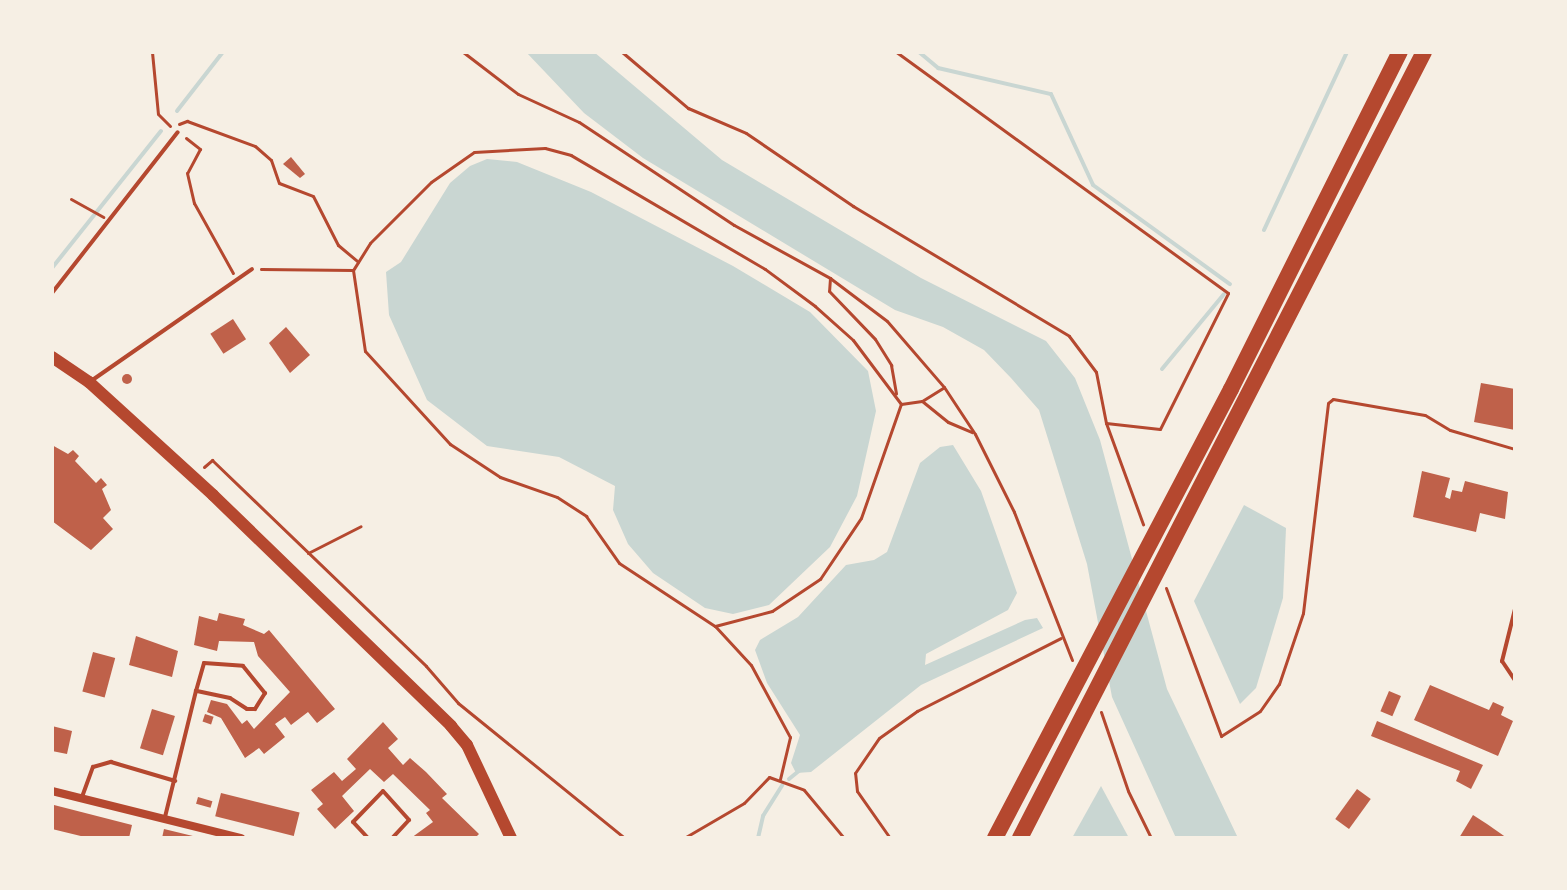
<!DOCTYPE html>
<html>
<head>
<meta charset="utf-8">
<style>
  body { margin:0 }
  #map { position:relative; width:1567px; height:890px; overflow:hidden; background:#f6efe4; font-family:"Sofia Sans Condensed",sans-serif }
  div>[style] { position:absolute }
  .water>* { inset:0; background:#c9d6d2 }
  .stream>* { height:4px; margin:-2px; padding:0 2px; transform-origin:2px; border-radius:2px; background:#c9d6d2 }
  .building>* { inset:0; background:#bf614a; transform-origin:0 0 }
  .round { border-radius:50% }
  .path>* { height:3px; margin:-1.5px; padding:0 1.5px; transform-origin:1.5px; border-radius:1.5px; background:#b5482f }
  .service>* { height:4px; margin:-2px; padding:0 2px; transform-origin:2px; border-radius:2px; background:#b5482f }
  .minor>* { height:8px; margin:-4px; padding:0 4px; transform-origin:4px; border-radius:4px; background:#b5482f }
  .secondary>* { height:12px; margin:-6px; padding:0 6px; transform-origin:6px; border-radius:6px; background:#b5482f }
  .motorway>* { height:16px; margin:-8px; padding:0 8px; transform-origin:8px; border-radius:8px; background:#b5482f }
  span { translate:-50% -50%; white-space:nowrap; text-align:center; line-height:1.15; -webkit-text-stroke:8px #f6efe4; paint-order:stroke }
  .frame { position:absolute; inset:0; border:54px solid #f6efe4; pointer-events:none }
</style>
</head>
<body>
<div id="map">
  <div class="water">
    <i style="clip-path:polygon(526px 52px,594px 52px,722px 160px,921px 278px,1046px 341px,1075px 378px,1100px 440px,1167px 689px,1238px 838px,1176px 838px,1112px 697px,1087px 564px,1039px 410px,1011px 378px,984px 350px,943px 327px,895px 310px,643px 158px,584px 113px)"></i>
    <i style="clip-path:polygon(487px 159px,517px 162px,591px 192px,733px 266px,810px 312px,868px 371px,876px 411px,857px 496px,830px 547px,769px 605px,733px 614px,705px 608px,653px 573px,628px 544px,613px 510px,615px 486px,559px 457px,487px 446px,427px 400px,389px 315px,386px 272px,401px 262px,450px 183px,470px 166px)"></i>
    <i style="clip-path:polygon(953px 445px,981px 491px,1017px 593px,1008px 610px,926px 654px,925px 665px,1025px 620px,1037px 618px,1043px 628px,921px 685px,811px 772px,796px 773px,791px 763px,800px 735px,767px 683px,755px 650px,760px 640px,798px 617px,846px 565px,874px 560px,887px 552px,920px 463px,940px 447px)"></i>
    <i style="clip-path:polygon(1244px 505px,1286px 528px,1283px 598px,1256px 688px,1240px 704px,1194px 601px)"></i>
    <i style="clip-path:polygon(1101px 786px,1129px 838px,1072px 838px)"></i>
  </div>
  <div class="stream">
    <i style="left:919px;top:52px;width:25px;rotate:40deg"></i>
    <i style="left:938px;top:68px;width:116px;rotate:13deg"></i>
    <i style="left:1051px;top:94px;width:100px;rotate:65.2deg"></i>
    <i style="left:1093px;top:185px;width:169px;rotate:35.9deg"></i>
    <i style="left:177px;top:111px;width:75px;rotate:-52.1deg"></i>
    <i style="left:1264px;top:230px;width:196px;rotate:-65deg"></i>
    <i style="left:52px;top:268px;width:175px;rotate:-51.5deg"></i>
    <i style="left:1162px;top:369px;width:97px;rotate:-50.4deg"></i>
    <i style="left:789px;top:779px;width:13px;rotate:-39deg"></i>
    <i style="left:758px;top:838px;width:23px;rotate:-77deg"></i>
    <i style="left:763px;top:816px;width:36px;rotate:-58deg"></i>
  </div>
  <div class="building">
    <i style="clip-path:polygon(291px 157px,305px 174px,300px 178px,283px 164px)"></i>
    <i style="left:233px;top:319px;width:24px;height:27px;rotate:57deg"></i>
    <i style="clip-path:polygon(286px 327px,310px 355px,290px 373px,269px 343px)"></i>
    <i class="round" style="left:122px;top:374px;width:10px;height:10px"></i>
    <i style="clip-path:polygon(1481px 383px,1515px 389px,1515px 430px,1474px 422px)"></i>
    <i style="clip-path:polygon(52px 445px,68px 454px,73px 450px,79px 456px,75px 461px,96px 483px,101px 478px,107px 485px,102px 489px,111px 510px,103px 518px,113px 529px,91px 550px,52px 521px)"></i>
    <i style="clip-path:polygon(1422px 471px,1450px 478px,1445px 497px,1450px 499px,1452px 490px,1462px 492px,1465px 481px,1508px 492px,1505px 519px,1480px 513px,1476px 532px,1413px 517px)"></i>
    <i style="clip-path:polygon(219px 613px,245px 619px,243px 625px,264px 634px,269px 630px,335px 709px,317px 723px,308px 712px,291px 725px,285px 717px,275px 724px,285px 737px,264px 754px,259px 748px,245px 758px,221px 718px,207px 712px,211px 700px,227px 704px,242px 724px,247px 720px,254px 729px,290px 692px,258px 656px,254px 642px,219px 641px,217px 651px,194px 645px,199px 616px,217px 621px)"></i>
    <i style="clip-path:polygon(136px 636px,178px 651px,172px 677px,129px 665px)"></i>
    <i style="left:93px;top:652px;width:23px;height:41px;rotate:15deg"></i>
    <i style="clip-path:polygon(1430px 685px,1489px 710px,1493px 702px,1504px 707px,1501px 715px,1513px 721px,1498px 756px,1414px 720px)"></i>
    <i style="left:1389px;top:691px;width:13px;height:22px;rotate:23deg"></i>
    <i style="left:152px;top:709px;width:24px;height:41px;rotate:17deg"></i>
    <i style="left:205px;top:714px;width:9px;height:8px;rotate:18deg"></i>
    <i style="clip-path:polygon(1377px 721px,1483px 765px,1471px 789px,1456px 781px,1460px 771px,1371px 736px)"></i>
    <i style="clip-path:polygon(383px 722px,398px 739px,388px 748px,403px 765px,410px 758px,426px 772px,447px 794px,442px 798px,479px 834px,475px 838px,411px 838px,433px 822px,426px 813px,430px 810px,393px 774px,384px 782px,370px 769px,342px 796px,354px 811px,335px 829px,317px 809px,323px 804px,311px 790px,334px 772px,342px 781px,356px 769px,347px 759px)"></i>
    <i style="clip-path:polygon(52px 726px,72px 731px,67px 754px,52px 751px)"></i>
    <i style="left:1357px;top:789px;width:17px;height:37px;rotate:36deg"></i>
    <i style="left:221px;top:793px;width:81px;height:24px;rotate:14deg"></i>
    <i style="left:198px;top:797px;width:15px;height:7px;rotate:16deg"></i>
    <i style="clip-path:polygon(54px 805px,132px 825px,129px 838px,89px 838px,52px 829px)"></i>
    <i style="clip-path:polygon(1473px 815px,1487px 824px,1507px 838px,1459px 838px)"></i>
    <i style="clip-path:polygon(164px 829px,197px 837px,196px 838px,162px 838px)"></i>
  </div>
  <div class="path">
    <i style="left:152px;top:52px;width:62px;rotate:84.5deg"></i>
    <i style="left:158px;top:114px;width:17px;rotate:45deg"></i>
    <i style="left:463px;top:52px;width:69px;rotate:37.4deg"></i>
    <i style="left:518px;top:94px;width:67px;rotate:24.7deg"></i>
    <i style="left:579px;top:122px;width:186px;rotate:33.6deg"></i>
    <i style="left:734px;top:225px;width:110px;rotate:28.9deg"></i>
    <i style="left:830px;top:278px;width:71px;rotate:37deg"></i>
    <i style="left:887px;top:321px;width:87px;rotate:49.2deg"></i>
    <i style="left:944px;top:387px;width:56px;rotate:56.6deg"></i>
    <i style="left:975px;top:434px;width:87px;rotate:63.4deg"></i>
    <i style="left:1014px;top:512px;width:159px;rotate:68.6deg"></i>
    <i style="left:622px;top:52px;width:87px;rotate:40.3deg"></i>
    <i style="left:688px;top:108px;width:63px;rotate:23.3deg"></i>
    <i style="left:746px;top:133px;width:130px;rotate:34.3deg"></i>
    <i style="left:853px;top:206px;width:252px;rotate:31deg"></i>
    <i style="left:1069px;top:336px;width:45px;rotate:53.1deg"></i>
    <i style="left:1096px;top:372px;width:52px;rotate:78.9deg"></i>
    <i style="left:1106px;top:423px;width:54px;rotate:6.3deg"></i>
    <i style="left:1160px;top:429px;width:152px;rotate:-63.4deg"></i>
    <i style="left:1228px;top:293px;width:410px;rotate:-144deg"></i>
    <i style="left:179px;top:124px;width:9px;rotate:-21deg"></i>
    <i style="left:187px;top:121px;width:72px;rotate:20.2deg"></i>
    <i style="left:255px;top:146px;width:21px;rotate:41deg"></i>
    <i style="left:271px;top:160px;width:24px;rotate:71deg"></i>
    <i style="left:279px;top:183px;width:36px;rotate:21deg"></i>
    <i style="left:313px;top:196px;width:55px;rotate:63deg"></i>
    <i style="left:338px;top:245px;width:26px;rotate:40deg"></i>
    <i style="left:186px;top:138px;width:18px;rotate:38deg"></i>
    <i style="left:200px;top:149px;width:27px;rotate:118deg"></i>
    <i style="left:187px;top:173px;width:31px;rotate:77deg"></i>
    <i style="left:194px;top:203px;width:80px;rotate:60.9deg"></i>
    <i style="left:71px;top:199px;width:37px;rotate:29deg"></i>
    <i style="left:261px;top:269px;width:92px;rotate:0.6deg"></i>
    <i style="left:830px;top:278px;width:13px;rotate:94deg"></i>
    <i style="left:829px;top:291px;width:66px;rotate:46.2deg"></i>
    <i style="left:875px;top:339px;width:31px;rotate:58deg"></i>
    <i style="left:891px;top:365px;width:29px;rotate:80deg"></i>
    <i style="left:922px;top:401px;width:33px;rotate:39deg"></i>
    <i style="left:948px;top:422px;width:26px;rotate:23deg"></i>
    <i style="left:901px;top:404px;width:80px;rotate:-126.9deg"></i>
    <i style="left:853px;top:340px;width:51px;rotate:-138.2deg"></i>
    <i style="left:815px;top:306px;width:62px;rotate:-143.5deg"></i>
    <i style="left:765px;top:269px;width:225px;rotate:-149.6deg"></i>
    <i style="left:571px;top:155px;width:27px;rotate:-165deg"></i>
    <i style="left:545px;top:148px;width:71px;rotate:176.8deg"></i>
    <i style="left:474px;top:152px;width:52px;rotate:145.1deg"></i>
    <i style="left:431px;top:182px;width:86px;rotate:135deg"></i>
    <i style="left:370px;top:243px;width:32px;rotate:122deg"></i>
    <i style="left:353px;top:270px;width:82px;rotate:81.6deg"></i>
    <i style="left:365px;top:351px;width:126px;rotate:47.6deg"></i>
    <i style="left:450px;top:444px;width:60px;rotate:33.4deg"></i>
    <i style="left:500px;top:477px;width:60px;rotate:19.3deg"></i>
    <i style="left:557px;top:497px;width:35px;rotate:33deg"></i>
    <i style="left:586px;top:516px;width:57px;rotate:54.9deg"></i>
    <i style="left:619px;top:563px;width:115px;rotate:33.3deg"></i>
    <i style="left:715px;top:626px;width:59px;rotate:-14.7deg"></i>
    <i style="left:772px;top:611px;width:58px;rotate:-33.7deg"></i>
    <i style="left:820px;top:579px;width:73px;rotate:-56.1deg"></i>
    <i style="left:861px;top:518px;width:121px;rotate:-70.7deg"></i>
    <i style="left:901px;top:404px;width:21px;rotate:-8deg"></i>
    <i style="left:922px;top:401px;width:26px;rotate:-32deg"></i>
    <i style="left:1106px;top:423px;width:108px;rotate:69.9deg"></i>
    <i style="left:204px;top:467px;width:11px;rotate:-41deg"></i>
    <i style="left:212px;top:460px;width:297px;rotate:43.9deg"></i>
    <i style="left:426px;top:666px;width:49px;rotate:49.1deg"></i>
    <i style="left:458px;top:703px;width:215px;rotate:39deg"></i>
    <i style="left:308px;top:553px;width:59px;rotate:-27deg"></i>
    <i style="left:1166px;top:588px;width:158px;rotate:69.6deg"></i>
    <i style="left:1221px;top:736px;width:46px;rotate:-32.7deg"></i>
    <i style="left:1260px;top:711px;width:33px;rotate:-55deg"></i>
    <i style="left:1279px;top:684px;width:75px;rotate:-71.3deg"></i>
    <i style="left:1303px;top:613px;width:211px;rotate:-83.2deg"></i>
    <i style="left:1328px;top:403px;width:6px;rotate:-39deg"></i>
    <i style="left:1333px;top:399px;width:93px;rotate:9.9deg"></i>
    <i style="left:1425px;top:415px;width:29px;rotate:31deg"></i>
    <i style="left:1450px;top:430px;width:68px;rotate:16.3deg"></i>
    <i style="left:715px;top:626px;width:53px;rotate:47.3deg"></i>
    <i style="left:751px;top:665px;width:82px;rotate:61.6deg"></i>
    <i style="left:790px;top:737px;width:43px;rotate:103.4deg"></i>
    <i style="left:1101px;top:712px;width:83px;rotate:71.1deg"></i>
    <i style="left:1128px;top:791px;width:52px;rotate:63.9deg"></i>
    <i style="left:684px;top:838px;width:69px;rotate:-30.3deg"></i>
    <i style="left:744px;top:803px;width:36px;rotate:-46deg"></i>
    <i style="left:769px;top:777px;width:37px;rotate:20deg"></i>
    <i style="left:804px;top:790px;width:62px;rotate:50.2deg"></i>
    <i style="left:890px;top:838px;width:57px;rotate:-125.1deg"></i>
    <i style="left:857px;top:791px;width:18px;rotate:-96deg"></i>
    <i style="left:855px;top:773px;width:42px;rotate:-55.6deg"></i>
    <i style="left:879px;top:738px;width:47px;rotate:-35.4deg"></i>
    <i style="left:917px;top:711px;width:161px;rotate:-26.9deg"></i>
  </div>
  <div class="service">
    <i style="left:52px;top:293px;width:204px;rotate:-52deg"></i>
    <i style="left:91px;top:381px;width:196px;rotate:-34.8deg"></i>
    <i style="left:1515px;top:609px;width:54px;rotate:104deg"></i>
    <i style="left:1502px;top:661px;width:23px;rotate:56deg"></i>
    <i style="left:82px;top:797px;width:32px;rotate:-70deg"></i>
    <i style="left:93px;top:767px;width:19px;rotate:-16deg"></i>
    <i style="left:111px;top:762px;width:67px;rotate:16.5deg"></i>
    <i style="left:165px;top:817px;width:130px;rotate:-76.2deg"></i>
    <i style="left:196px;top:691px;width:29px;rotate:-74deg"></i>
    <i style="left:204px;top:663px;width:39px;rotate:4deg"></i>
    <i style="left:243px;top:666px;width:35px;rotate:51deg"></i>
    <i style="left:265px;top:693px;width:19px;rotate:122deg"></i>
    <i style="left:255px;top:709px;width:8px;rotate:180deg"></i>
    <i style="left:247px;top:709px;width:20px;rotate:-147deg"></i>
    <i style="left:230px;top:698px;width:35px;rotate:-168deg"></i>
    <i style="left:368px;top:838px;width:22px;rotate:-133deg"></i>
    <i style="left:353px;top:822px;width:43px;rotate:-45.9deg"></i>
    <i style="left:383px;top:791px;width:39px;rotate:48deg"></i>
    <i style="left:409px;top:820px;width:25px;rotate:133deg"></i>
  </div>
  <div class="minor">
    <i style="left:52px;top:791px;width:195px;rotate:14deg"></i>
  </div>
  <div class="secondary">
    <i style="left:52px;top:357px;width:45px;rotate:34deg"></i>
    <i style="left:89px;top:382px;width:168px;rotate:42.3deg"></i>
    <i style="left:213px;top:495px;width:332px;rotate:44.1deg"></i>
    <i style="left:451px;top:726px;width:25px;rotate:50deg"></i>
    <i style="left:467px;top:745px;width:103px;rotate:64.7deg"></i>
  </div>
  <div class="motorway">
    <i style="left:995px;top:838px;width:507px;rotate:-62.27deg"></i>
    <i style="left:1231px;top:389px;width:377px;rotate:-63.4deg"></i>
    <i style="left:1020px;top:838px;width:884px;rotate:-62.8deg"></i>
  </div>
  <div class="frame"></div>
</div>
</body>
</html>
